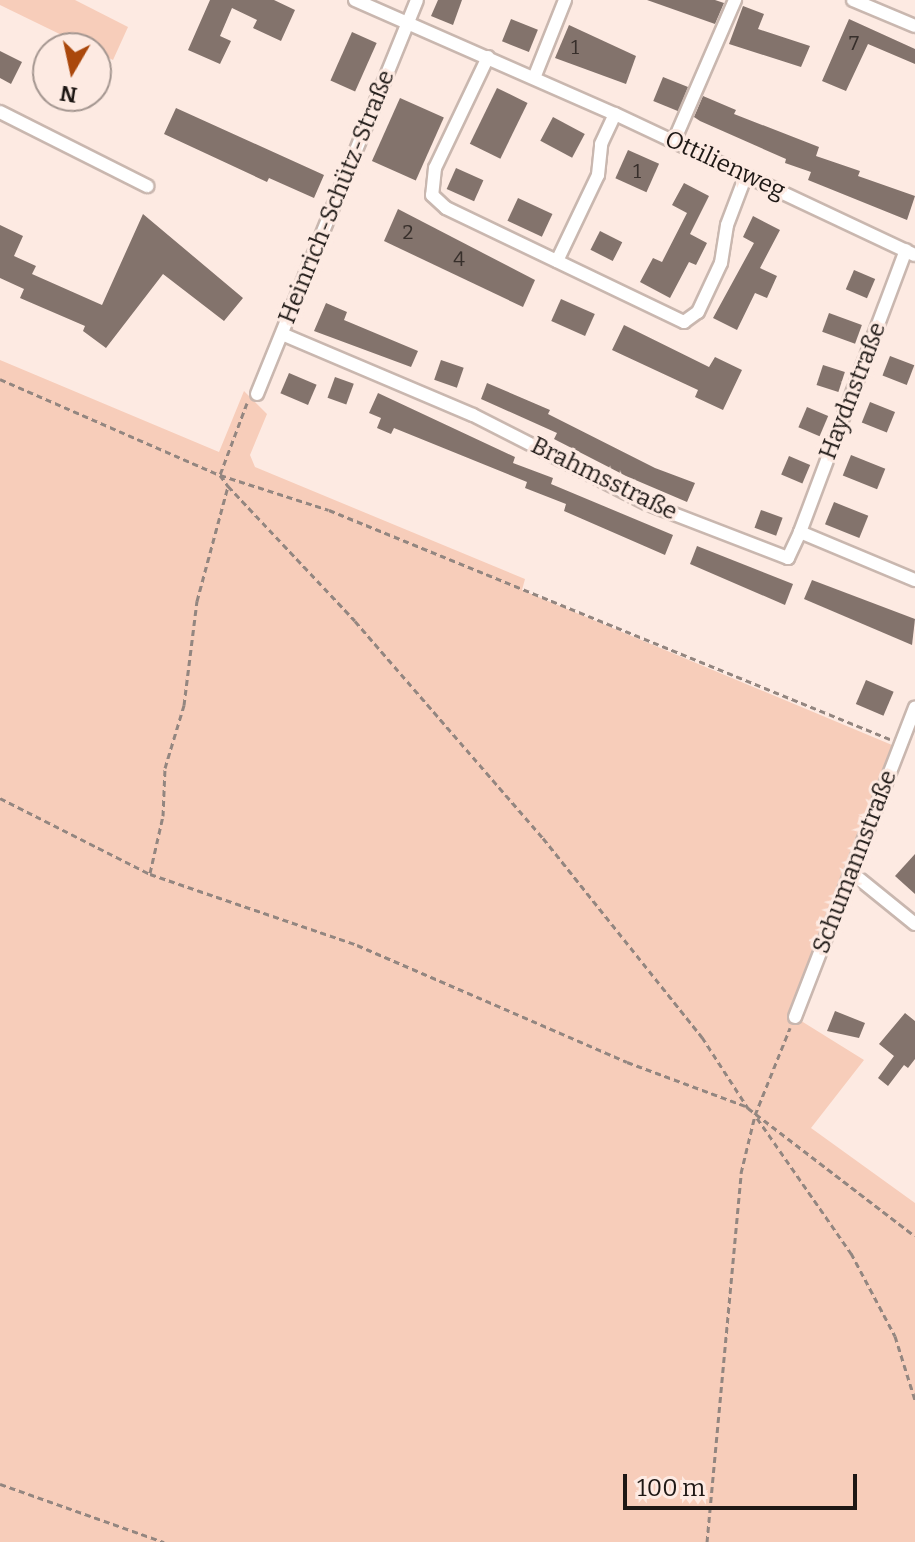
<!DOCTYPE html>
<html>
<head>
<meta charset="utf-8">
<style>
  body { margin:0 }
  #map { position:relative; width:915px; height:1542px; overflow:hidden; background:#fdeae2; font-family:Bitter,serif }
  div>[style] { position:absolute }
  .green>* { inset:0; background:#f7cdba }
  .building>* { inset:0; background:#83736c; transform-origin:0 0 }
  .path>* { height:3px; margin-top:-1.5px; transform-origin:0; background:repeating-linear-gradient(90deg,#938680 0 6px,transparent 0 10px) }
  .roads { filter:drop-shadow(2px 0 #c9b7af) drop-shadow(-2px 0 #c9b7af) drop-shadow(0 2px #c9b7af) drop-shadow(0 -2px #c9b7af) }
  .street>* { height:12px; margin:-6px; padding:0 6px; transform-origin:6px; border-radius:6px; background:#fff }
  span { translate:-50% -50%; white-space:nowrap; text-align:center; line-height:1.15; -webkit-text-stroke:6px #fdeae2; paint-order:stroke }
  .number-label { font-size:20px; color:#372f2b }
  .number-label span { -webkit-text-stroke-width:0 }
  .street-label { font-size:24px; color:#1e1815 }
  .north { position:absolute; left:32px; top:32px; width:80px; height:80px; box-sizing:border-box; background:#fdeae2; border:2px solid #a49690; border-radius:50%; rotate:189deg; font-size:22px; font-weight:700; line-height:32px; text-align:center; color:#1e1815 }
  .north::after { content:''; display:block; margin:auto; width:28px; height:36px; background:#aa480c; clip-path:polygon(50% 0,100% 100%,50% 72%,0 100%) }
  .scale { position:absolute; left:623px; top:1474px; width:234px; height:36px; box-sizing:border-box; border:4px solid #1e1815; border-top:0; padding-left:10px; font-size:24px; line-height:28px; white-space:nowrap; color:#1e1815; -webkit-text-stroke:6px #fdeae2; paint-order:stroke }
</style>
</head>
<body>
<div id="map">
  <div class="green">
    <i style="clip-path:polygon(0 0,75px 0,128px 27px,113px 60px,0 5px)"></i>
    <i style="clip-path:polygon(0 360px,219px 452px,244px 391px,267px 414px,250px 455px,255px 467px,525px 579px,522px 590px,892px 745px,827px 914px,842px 920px,798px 1019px,864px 1060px,811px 1128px,915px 1203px,915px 1542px,0 1542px)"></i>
  </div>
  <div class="building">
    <i style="clip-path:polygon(210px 0,274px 0,295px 10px,281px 41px,253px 28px,257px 20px,232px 8px,220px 36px,231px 41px,220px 64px,188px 50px)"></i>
    <i style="clip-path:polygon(438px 0,462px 0,453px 25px,431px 16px)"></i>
    <i style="clip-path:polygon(647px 0,715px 0,724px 3px,715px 24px)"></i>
    <i style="clip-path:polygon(743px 6px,764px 14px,758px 29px,810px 46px,801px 67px,729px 44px)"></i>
    <i style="left:511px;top:19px;width:29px;height:24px;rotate:22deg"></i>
    <i style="clip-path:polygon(849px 19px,915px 49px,915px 64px,868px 44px,846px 91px,822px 81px)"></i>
    <i style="clip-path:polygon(569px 25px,636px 56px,626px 84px,555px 58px)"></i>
    <i style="left:352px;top:32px;width:27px;height:53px;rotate:24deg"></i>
    <i style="clip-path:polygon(0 51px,22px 62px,11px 84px,0 78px)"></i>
    <i style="left:663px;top:77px;width:27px;height:26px;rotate:22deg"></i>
    <i style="left:497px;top:88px;width:34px;height:62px;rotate:26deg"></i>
    <i style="clip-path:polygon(703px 96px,736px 110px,734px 114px,819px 147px,816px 156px,860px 171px,858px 176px,915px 196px,907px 220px,808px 180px,811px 172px,785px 163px,786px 159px,700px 121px,694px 117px)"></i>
    <i style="left:400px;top:98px;width:48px;height:69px;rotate:24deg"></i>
    <i style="clip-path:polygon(176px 108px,324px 175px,314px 198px,269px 178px,267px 182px,164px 134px)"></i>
    <i style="left:553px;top:117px;width:36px;height:27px;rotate:28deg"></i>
    <i style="left:628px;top:150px;width:34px;height:31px;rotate:24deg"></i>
    <i style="left:456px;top:168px;width:30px;height:23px;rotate:24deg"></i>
    <i style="clip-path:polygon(684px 183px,709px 196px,690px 234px,707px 243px,696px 265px,689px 262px,670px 298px,640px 282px,653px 258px,662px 262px,687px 213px,672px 205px)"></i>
    <i style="left:518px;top:198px;width:38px;height:25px;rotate:25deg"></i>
    <i style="clip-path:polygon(398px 209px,535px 280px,523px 307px,384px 241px)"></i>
    <i style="clip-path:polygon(143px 214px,243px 298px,224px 321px,163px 274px,106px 348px,83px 331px,85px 326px,20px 298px,24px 289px,0 278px,0 225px,23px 236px,14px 256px,36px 266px,32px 274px,102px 305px)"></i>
    <i style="clip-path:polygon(753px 216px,780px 230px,760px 268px,777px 276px,767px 298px,755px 293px,737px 330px,713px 318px,754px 243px,743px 237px)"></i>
    <i style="left:600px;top:231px;width:25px;height:21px;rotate:27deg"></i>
    <i style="left:854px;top:270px;width:23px;height:21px;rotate:23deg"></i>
    <i style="left:561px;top:299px;width:37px;height:24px;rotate:24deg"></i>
    <i style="clip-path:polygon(326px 303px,347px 312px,344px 320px,418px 351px,411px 367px,314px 331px)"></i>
    <i style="left:829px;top:313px;width:35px;height:20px;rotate:20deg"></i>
    <i style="clip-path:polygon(624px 325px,709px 367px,715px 357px,742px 370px,723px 410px,695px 397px,698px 390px,612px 350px)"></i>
    <i style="left:890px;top:356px;width:26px;height:21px;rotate:21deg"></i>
    <i style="left:441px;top:360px;width:24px;height:21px;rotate:19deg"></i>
    <i style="left:823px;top:365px;width:23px;height:21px;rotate:18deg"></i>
    <i style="left:289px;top:373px;width:30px;height:22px;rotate:23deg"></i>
    <i style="left:335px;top:377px;width:20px;height:22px;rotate:20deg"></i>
    <i style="clip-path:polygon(487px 383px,550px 410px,548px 414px,655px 468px,695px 483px,687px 502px,626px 476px,554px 439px,557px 433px,481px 399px)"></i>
    <i style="clip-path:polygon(378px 393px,515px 457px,513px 463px,553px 478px,551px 484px,673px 535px,665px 555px,564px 511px,566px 504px,525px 488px,527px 482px,394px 428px,391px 434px,377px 428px,381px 418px,369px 413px)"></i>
    <i style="left:870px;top:402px;width:27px;height:22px;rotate:22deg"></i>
    <i style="left:807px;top:407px;width:23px;height:22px;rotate:23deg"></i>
    <i style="left:851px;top:455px;width:37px;height:22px;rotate:22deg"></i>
    <i style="left:789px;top:456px;width:23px;height:20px;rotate:23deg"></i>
    <i style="left:834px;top:502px;width:37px;height:24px;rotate:22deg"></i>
    <i style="left:761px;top:510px;width:23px;height:19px;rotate:20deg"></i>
    <i style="clip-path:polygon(697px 546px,793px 584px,785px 605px,690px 564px)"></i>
    <i style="clip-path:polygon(812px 580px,915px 619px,912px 645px,804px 599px)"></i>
    <i style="left:866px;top:680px;width:30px;height:26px;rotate:23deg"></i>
    <i style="clip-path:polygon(915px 854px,915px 894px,895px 876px)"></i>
    <i style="clip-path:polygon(835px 1011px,865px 1023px,859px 1038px,827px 1031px)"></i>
    <i style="clip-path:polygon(905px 1013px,915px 1021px,915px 1059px,908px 1068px,904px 1065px,888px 1086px,878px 1078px,894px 1056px,879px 1044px)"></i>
  </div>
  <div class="path">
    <i style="left:0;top:379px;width:240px;rotate:23.6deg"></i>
    <i style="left:220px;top:475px;width:114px;rotate:17.8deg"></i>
    <i style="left:329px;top:510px;width:606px;rotate:22.21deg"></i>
    <i style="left:247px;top:403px;width:77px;rotate:110.6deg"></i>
    <i style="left:220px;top:475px;width:14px;rotate:54deg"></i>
    <i style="left:228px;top:486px;width:185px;rotate:46.7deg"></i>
    <i style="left:355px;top:621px;width:287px;rotate:49.1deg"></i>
    <i style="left:543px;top:838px;width:255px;rotate:51.4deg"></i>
    <i style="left:702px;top:1037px;width:85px;rotate:57.1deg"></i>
    <i style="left:748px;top:1108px;width:210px;rotate:37.5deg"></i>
    <i style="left:0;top:798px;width:168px;rotate:26.9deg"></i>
    <i style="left:150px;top:874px;width:219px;rotate:18.9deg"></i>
    <i style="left:357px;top:945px;width:294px;rotate:23.4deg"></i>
    <i style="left:627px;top:1062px;width:126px;rotate:20.4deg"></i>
    <i style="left:150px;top:873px;width:58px;rotate:-77.2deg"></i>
    <i style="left:163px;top:816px;width:48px;rotate:-87.6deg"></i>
    <i style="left:165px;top:768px;width:66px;rotate:-73.2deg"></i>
    <i style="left:184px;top:705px;width:105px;rotate:-82.9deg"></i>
    <i style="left:197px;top:601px;width:119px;rotate:-74.9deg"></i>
    <i style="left:757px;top:1118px;width:165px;rotate:55.2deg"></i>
    <i style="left:851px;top:1253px;width:94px;rotate:62.1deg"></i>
    <i style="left:895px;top:1336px;width:67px;rotate:72.6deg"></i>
    <i style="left:0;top:1484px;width:174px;rotate:19.5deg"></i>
    <i style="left:707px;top:1542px;width:371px;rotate:-84.7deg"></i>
    <i style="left:741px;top:1173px;width:60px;rotate:-76.4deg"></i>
    <i style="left:755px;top:1115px;width:94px;rotate:-68.1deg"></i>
  </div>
  <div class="roads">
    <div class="street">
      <i style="left:355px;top:0;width:284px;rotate:23.7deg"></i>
      <i style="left:615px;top:114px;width:331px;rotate:25.2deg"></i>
      <i style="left:853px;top:0;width:67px;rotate:22.8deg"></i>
      <i style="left:488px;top:57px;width:123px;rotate:115.5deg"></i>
      <i style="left:435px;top:168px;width:27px;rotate:96deg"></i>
      <i style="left:432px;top:195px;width:19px;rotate:43deg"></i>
      <i style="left:446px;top:208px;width:264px;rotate:25.6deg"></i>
      <i style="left:684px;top:322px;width:17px;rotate:-36deg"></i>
      <i style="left:698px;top:312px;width:54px;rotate:-64.9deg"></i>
      <i style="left:721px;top:263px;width:38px;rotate:-81deg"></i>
      <i style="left:727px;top:225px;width:53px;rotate:-69.2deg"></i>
      <i style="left:534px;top:78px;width:84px;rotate:-68.3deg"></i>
      <i style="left:0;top:112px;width:165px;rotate:26.7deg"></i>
      <i style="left:674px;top:141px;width:154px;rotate:-66.6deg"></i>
      <i style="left:557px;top:261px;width:95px;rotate:-64.5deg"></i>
      <i style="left:598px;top:175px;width:31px;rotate:-84deg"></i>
      <i style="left:601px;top:144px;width:33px;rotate:-65deg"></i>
      <i style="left:282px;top:334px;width:207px;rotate:23deg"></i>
      <i style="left:473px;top:415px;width:196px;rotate:27deg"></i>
      <i style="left:648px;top:504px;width:150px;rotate:21.1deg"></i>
      <i style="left:788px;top:558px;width:29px;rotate:-65deg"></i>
      <i style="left:800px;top:532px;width:125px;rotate:22.7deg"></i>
      <i style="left:257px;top:394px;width:425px;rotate:-67.9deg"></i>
      <i style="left:800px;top:532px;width:301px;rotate:-69.4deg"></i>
      <i style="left:852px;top:873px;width:81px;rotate:39deg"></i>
      <i style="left:795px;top:1017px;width:332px;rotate:-68.8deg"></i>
    </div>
  </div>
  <div class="number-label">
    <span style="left:854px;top:43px">7</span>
    <span style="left:575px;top:47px">1</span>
    <span style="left:637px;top:171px">1</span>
    <span style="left:408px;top:232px">2</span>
    <span style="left:459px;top:259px">4</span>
  </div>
  <div class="street-label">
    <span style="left:725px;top:165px;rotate:25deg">Ottilienweg</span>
    <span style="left:337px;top:197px;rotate:-68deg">Heinrich-Schütz-Straße</span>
    <span style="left:853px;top:391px;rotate:-69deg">Haydnstraße</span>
    <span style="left:604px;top:479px;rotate:26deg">Brahmsstraße</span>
    <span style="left:855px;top:862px;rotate:-69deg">Schumannstraße</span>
  </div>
  <div class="north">N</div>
  <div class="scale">100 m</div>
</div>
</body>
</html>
